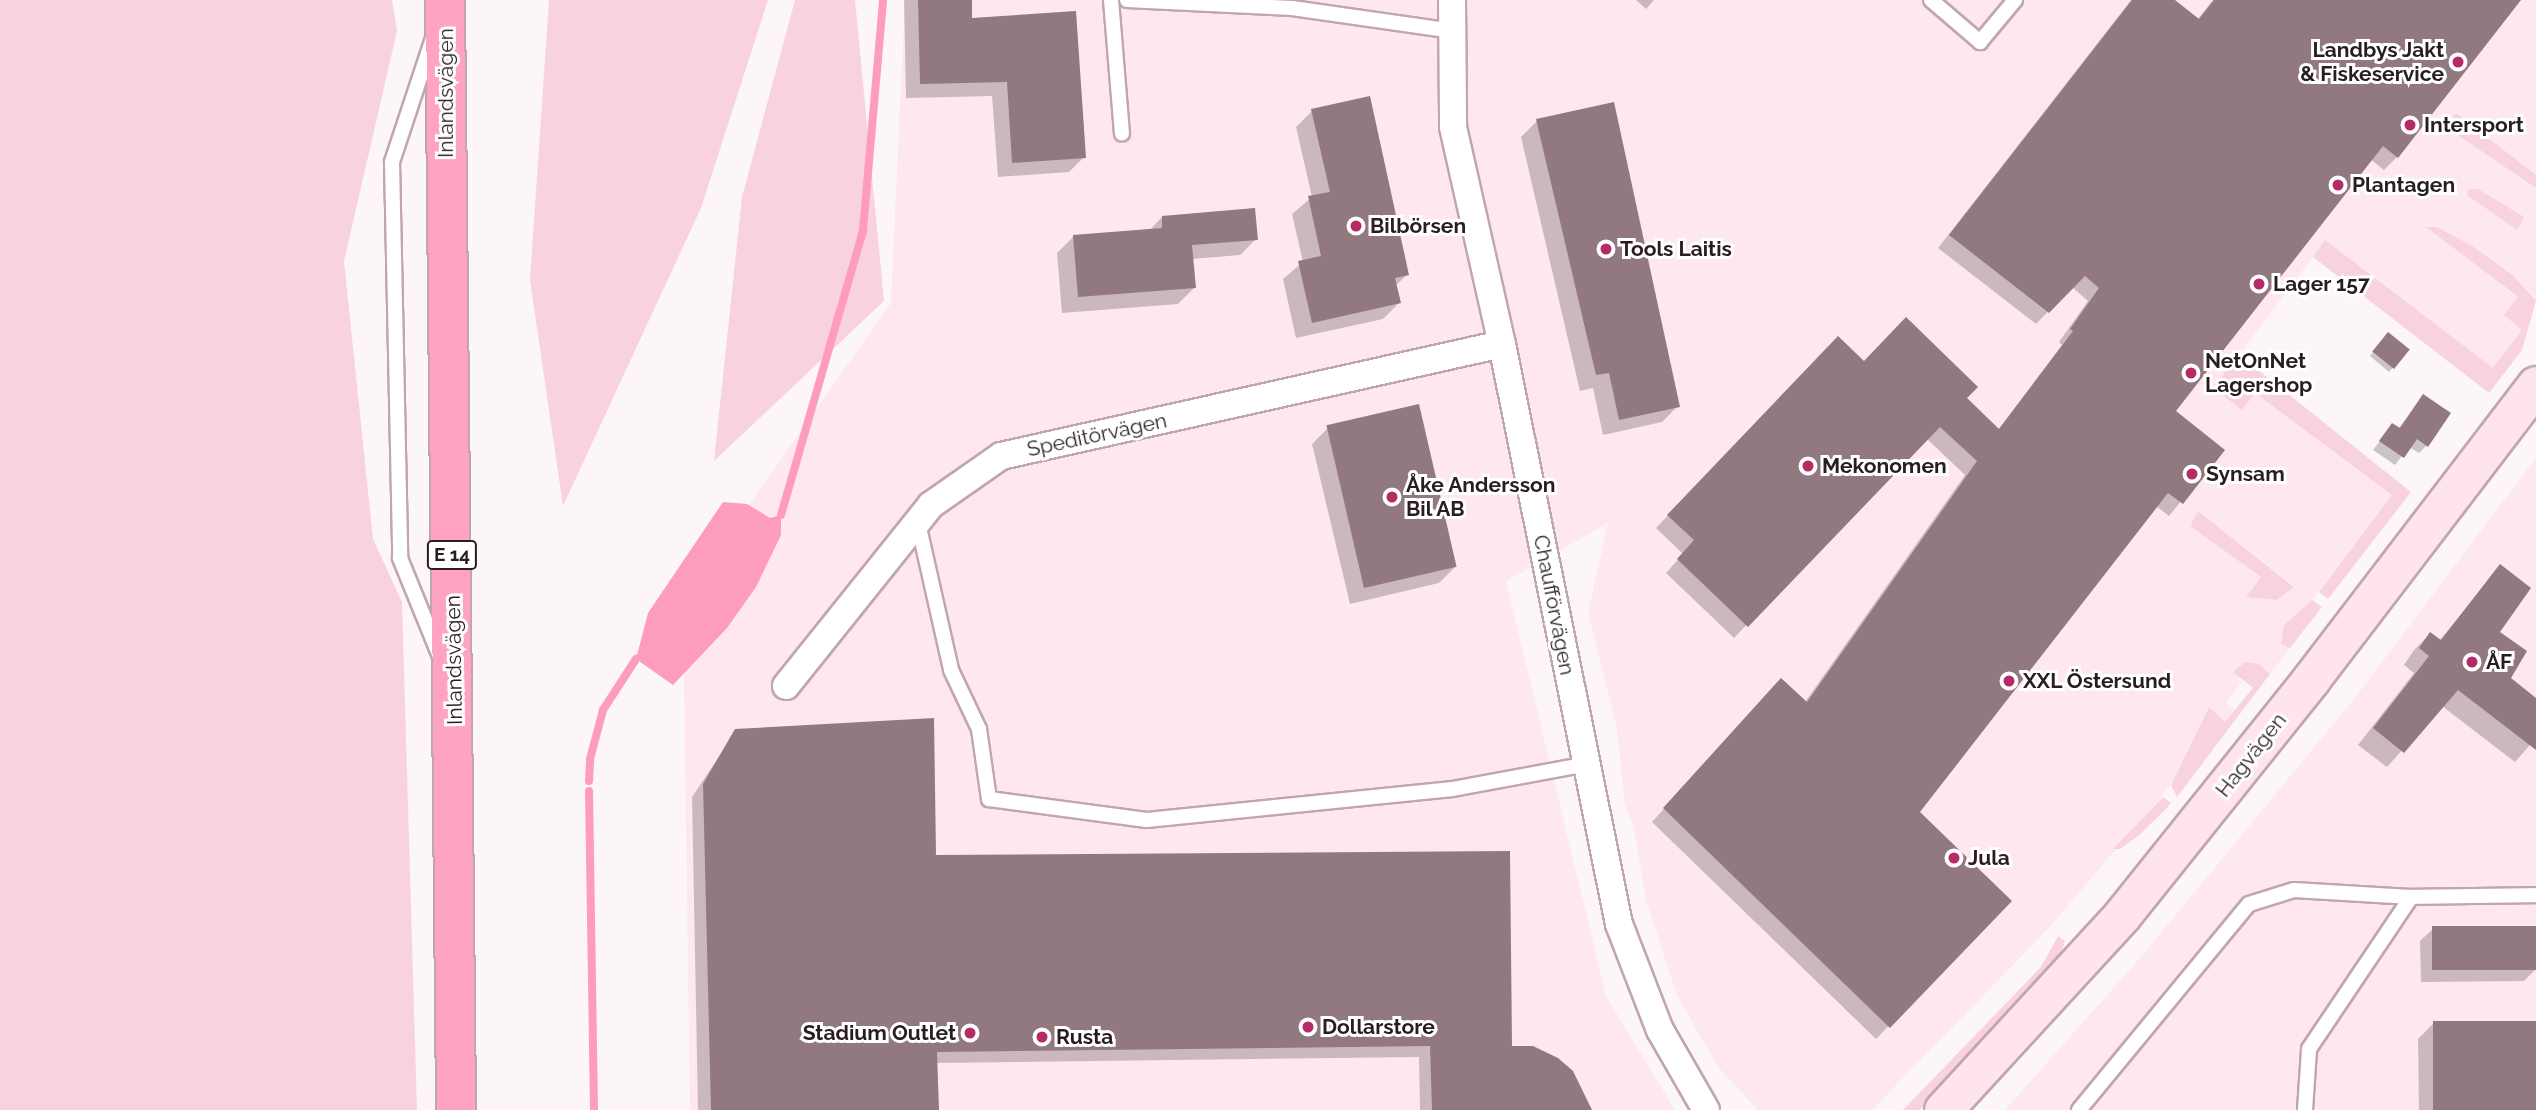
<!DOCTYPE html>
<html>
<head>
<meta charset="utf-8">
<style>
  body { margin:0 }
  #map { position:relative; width:2536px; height:1110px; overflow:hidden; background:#fcf6f8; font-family:Raleway,sans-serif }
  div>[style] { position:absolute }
  .built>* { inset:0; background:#fee7ed }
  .green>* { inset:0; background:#f8d3dd }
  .water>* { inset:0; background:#fe9dbb }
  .shadow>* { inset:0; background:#0003 }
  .stream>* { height:8px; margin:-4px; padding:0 4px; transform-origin:4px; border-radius:4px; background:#fe9dbb }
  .building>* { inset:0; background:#92787f; transform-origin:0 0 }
  .roads { filter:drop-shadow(2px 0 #c1a6ad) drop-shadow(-2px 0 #c1a6ad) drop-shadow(0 2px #c1a6ad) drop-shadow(0 -2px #c1a6ad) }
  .lane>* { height:14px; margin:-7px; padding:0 7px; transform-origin:7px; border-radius:7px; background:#fff }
  .street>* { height:26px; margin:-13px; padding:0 13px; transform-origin:13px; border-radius:13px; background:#fff }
  .secondary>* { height:37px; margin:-18.5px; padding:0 18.5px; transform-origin:18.5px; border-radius:18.5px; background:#ffe4ec }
  .highway>* { height:38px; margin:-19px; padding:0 19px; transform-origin:19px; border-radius:19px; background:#fea4c0 }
  .dots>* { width:19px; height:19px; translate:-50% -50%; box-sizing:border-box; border:4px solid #fff; border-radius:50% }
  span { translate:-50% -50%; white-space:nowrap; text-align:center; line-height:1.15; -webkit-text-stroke:6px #fff; paint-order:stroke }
  .shield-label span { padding:2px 5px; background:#fff; border:2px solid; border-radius:5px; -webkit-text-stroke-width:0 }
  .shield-label { font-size:19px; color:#281e21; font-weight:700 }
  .poi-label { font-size:21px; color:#281e21; font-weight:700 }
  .right { translate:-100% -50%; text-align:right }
  .left { translate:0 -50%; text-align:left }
  .street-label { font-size:21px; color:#281e21 }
</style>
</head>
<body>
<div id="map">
  <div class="built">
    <i style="clip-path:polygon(evenodd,905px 0,2536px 0,2536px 175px,2456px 113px,2446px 126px,2536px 188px,2536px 301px,2515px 276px,2474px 247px,2437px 227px,2427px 227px,2518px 298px,2522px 330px,2493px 369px,2325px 241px,2214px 388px,2255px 392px,2393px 495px,2312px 600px,2284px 625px,2281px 643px,2290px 648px,2270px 674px,2259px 664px,2237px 679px,2242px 682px,2226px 702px,2235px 709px,2225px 722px,2208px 708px,2171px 785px,2046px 931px,1872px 1110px,1758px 1110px,1717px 1066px,1676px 993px,1646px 900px,1634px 828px,1625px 804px,1616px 724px,1588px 613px,1608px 523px,1506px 581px,1606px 996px,1675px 1110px,690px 1110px,683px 598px,891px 303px,905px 0,2198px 511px,2294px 586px,2294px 587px,2277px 600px,2246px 597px,2261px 577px,2190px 526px,2198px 511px)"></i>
    <i style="clip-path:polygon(2536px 458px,2536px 1110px,2005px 1110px,2141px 957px,2354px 699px)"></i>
  </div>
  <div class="green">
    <i style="clip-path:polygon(0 0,392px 0,397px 31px,344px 261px,373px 539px,402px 602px,417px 1110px,0 1110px)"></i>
    <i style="clip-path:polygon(549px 0,768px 0,701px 208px,563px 506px,530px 280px)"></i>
    <i style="clip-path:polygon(795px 0,855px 0,884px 301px,714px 461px,742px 197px)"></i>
    <i style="clip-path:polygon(2456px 113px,2536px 175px,2536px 188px,2446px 127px)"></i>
    <i style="clip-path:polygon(2469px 189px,2478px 189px,2524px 217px,2517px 230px,2467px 195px)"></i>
    <i style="clip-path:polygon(2426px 227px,2437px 227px,2474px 247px,2514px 276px,2536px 301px,2522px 350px,2489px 393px,2313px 257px,2325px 240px,2493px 368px,2522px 330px,2504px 315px,2518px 297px)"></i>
    <i style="clip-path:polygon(2238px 354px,2411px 492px,2328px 599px,2319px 592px,2392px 495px,2255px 393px,2242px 410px,2214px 388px)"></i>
    <i style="clip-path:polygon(2198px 511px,2294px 587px,2277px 600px,2246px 597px,2261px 577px,2190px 526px)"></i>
    <i style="clip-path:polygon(2312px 600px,2322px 607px,2290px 648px,2281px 644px,2284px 625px)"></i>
    <i style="clip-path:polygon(2245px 662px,2259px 664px,2270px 674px,2177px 797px,2171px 785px,2209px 707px,2225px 722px,2253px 688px,2233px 672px)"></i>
    <i style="clip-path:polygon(2163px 797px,2171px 803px,2166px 809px,2138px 836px,2120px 849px,2113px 849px)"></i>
    <i style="clip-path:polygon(2058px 936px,2065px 941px,2058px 963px,2043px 980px,1920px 1110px,1903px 1110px,2041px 967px)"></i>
  </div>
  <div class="water">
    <i style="clip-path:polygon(723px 502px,747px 504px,770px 518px,781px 515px,781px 535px,756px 587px,727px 628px,673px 685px,636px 659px,648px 613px)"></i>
  </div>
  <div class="shadow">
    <i style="clip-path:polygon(904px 0,970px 0,971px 20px,1084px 157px,1069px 172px,998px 177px,992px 96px,906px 98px)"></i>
    <i style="clip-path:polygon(1636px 0,1654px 0,1646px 9px)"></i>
    <i style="clip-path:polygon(2131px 0,2172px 0,2197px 20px,2213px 0,2519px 0,2397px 157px,2384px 170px,2370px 159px,2174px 411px,2223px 450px,2169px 516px,2156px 506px,1918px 812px,2010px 901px,1876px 1039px,1652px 822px,1768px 693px,1805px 702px,1965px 475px,1926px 438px,1734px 638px,1666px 573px,1683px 554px,1656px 528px,1826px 351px,1964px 399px,1998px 430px,2062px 345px,2059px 342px,2088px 301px,2072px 287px,2036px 324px,1938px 248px)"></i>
    <i style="clip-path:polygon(1312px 111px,1407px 275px,1395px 286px,1399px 303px,1383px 319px,1296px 338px,1283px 279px,1303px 262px,1292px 214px,1312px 197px,1296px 127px)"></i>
    <i style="clip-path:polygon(1537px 121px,1678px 406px,1662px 422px,1603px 435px,1593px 388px,1580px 391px,1521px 137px)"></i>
    <i style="clip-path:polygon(1162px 217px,1256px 239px,1240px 255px,1192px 259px,1194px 288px,1178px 304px,1062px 313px,1057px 253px,1074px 236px,1149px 231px)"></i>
    <i style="clip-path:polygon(2384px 338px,2407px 351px,2389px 372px,2370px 356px)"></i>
    <i style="clip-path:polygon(2423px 396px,2427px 445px,2419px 453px,2409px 447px,2395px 465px,2373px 450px,2392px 425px,2398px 429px)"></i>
    <i style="clip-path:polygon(1328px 428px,1455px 567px,1439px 583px,1350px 604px,1312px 444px)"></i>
    <i style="clip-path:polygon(2500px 567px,2498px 632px,2508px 679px,2536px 700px,2536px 738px,2515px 762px,2442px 706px,2387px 767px,2358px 745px,2414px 673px,2404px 665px,2414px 650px,2430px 634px,2439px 641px)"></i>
    <i style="clip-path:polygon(736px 731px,934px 857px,1510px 1048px,1588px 1110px,1420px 1110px,1419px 1057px,935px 1063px,885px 1110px,698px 1110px,692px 797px)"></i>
    <i style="clip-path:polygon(2433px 929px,2536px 969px,2524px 981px,2421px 982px,2420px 941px)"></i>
    <i style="clip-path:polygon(2536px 1022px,2536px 1110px,2419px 1110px,2418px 1039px,2433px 1024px)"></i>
  </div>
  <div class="stream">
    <i style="left:781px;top:515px;width:297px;rotate:-73.9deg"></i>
    <i style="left:863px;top:230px;width:231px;rotate:-85deg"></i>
    <i style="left:589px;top:781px;width:22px;rotate:-87deg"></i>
    <i style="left:590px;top:759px;width:51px;rotate:-75.1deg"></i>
    <i style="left:603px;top:710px;width:61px;rotate:-57.1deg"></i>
    <i style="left:589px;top:791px;width:319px;rotate:89.1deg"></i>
  </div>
  <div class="building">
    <i style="clip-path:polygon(918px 0,972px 0,972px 18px,1076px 11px,1086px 158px,1012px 163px,1007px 82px,920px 84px)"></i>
    <i style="clip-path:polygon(2132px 0,2175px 0,2199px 19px,2214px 0,2521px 0,2398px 158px,2383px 146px,2176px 411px,2225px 450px,2183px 504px,2168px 493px,1920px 812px,2012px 901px,1890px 1028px,1663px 808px,1781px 678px,1807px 702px,1977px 461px,1940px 427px,1748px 627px,1677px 559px,1694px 540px,1667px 515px,1838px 336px,1864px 361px,1906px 317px,1978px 387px,1967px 398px,1999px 429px,2073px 331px,2070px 329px,2099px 288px,2085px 276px,2049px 313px,1949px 235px)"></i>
    <i style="clip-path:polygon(1370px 96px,1409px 275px,1395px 278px,1401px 303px,1312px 323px,1298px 261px,1321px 256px,1308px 196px,1330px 192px,1311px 109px)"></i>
    <i style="clip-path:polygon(1614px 102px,1680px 407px,1619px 420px,1609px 373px,1596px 375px,1536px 119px)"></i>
    <i style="clip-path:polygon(1255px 208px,1258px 240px,1192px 245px,1196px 288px,1078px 297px,1073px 235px,1162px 228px,1162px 216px)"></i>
    <i style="left:2388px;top:332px;width:28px;height:25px;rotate:39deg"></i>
    <i style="clip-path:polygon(2423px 394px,2451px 413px,2428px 447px,2417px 439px,2404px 458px,2379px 441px,2392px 423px,2400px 428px)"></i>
    <i style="left:1419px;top:404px;width:167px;height:95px;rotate:77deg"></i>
    <i style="clip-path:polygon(2500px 564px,2531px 588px,2500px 632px,2527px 651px,2511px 678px,2536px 698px,2536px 750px,2458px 690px,2404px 753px,2373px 728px,2429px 656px,2419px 648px,2430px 632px,2441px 640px)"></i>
    <i style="clip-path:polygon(934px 718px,936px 855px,1510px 851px,1512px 1046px,1533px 1046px,1558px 1058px,1573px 1071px,1592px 1110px,1432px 1110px,1430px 1046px,937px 1052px,939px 1110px,711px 1110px,703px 784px,735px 729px)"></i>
    <i style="left:2536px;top:926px;width:44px;height:104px;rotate:90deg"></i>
    <i style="left:2536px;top:1021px;width:89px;height:103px;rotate:90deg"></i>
  </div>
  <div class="roads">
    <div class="lane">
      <i style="left:1111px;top:0;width:134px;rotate:85.3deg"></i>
      <i style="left:1127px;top:0;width:165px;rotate:2.8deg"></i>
      <i style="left:1292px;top:8px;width:163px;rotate:8.1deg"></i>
      <i style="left:1931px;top:0;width:65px;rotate:40.6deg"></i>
      <i style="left:1980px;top:42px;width:55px;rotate:-50.2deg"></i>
      <i style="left:432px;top:41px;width:127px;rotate:108.3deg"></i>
      <i style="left:392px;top:162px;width:396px;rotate:88.8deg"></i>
      <i style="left:400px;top:558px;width:104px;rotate:67.9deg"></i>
      <i style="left:918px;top:523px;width:151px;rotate:77.3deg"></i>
      <i style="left:951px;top:670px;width:65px;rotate:64.6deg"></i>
      <i style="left:979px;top:729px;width:71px;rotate:81.9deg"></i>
      <i style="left:989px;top:799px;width:159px;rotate:7.6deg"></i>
      <i style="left:1147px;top:820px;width:307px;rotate:-5.8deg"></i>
      <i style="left:1452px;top:789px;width:137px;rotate:-10.5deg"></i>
      <i style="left:2079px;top:1110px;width:267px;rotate:-50.5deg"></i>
      <i style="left:2249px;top:904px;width:47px;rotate:-17.3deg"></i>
      <i style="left:2294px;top:890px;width:117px;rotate:3.4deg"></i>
      <i style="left:2305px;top:1110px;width:61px;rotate:-86.2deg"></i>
      <i style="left:2309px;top:1049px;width:183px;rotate:-56.1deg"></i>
      <i style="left:2411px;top:897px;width:125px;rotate:-0.9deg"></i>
    </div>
    <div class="street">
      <i style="left:1452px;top:0;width:127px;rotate:89.5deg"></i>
      <i style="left:1453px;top:127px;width:222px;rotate:77.3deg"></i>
      <i style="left:1502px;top:344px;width:592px;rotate:78.6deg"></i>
      <i style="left:1619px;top:924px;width:114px;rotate:68.9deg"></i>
      <i style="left:1660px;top:1030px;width:92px;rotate:60.1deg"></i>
      <i style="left:786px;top:686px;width:232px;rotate:-51.3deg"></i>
      <i style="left:931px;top:505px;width:85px;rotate:-35deg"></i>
      <i style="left:1001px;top:456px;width:513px;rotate:-12.6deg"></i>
    </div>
    <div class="secondary">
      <i style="left:1943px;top:1110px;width:266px;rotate:-47.4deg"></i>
      <i style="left:2123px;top:914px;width:301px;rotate:-51.3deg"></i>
      <i style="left:2311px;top:679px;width:370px;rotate:-52.6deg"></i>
    </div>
    <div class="highway">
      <i style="left:445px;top:0;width:1110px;rotate:89.43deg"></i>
    </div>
  </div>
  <div class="dots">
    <i style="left:2458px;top:62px;background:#b62b66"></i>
    <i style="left:2410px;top:125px;background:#b62b66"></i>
    <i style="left:2338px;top:185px;background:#b62b66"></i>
    <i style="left:1356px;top:226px;background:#b62b66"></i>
    <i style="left:1606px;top:249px;background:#b62b66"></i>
    <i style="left:2259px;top:284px;background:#b62b66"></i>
    <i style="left:2191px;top:373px;background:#b62b66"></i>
    <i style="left:1808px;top:466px;background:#b62b66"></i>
    <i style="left:2192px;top:474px;background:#b62b66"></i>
    <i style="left:1392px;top:497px;background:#b62b66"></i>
    <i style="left:2472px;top:662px;background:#b62b66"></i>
    <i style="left:2009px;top:681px;background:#b62b66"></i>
    <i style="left:1954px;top:858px;background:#b62b66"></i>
    <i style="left:1308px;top:1027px;background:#b62b66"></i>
    <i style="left:970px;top:1033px;background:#b62b66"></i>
    <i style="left:1042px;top:1037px;background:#b62b66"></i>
  </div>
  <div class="shield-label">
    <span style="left:452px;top:555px">E 14</span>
  </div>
  <div class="poi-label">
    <span class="right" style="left:2444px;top:62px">Landbys Jakt<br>&amp; Fiskeservice</span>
    <span class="left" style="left:2424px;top:125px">Intersport</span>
    <span class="left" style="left:2352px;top:185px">Plantagen</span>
    <span class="left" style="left:1370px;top:226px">Bilbörsen</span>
    <span class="left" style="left:1620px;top:249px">Tools Laitis</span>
    <span class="left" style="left:2273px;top:284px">Lager 157</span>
    <span class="left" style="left:2205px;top:373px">NetOnNet<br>Lagershop</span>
    <span class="left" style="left:1822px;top:466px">Mekonomen</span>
    <span class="left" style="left:2206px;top:474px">Synsam</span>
    <span class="left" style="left:1406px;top:497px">Åke Andersson<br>Bil AB</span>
    <span class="left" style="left:2486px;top:662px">ÅF</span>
    <span class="left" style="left:2023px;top:681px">XXL Östersund</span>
    <span class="left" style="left:1968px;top:858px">Jula</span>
    <span class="left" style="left:1322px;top:1027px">Dollarstore</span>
    <span class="right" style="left:956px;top:1033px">Stadium Outlet</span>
    <span class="left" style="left:1056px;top:1037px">Rusta</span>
  </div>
  <div class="street-label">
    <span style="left:446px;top:93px;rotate:-90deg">Inlandsvägen</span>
    <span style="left:1097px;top:435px;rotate:-12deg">Speditörvägen</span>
    <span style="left:1554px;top:605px;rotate:79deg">Chaufförvägen</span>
    <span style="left:454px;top:660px;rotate:-91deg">Inlandsvägen</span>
    <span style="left:2251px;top:755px;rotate:-52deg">Hagvägen</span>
  </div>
</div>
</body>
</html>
